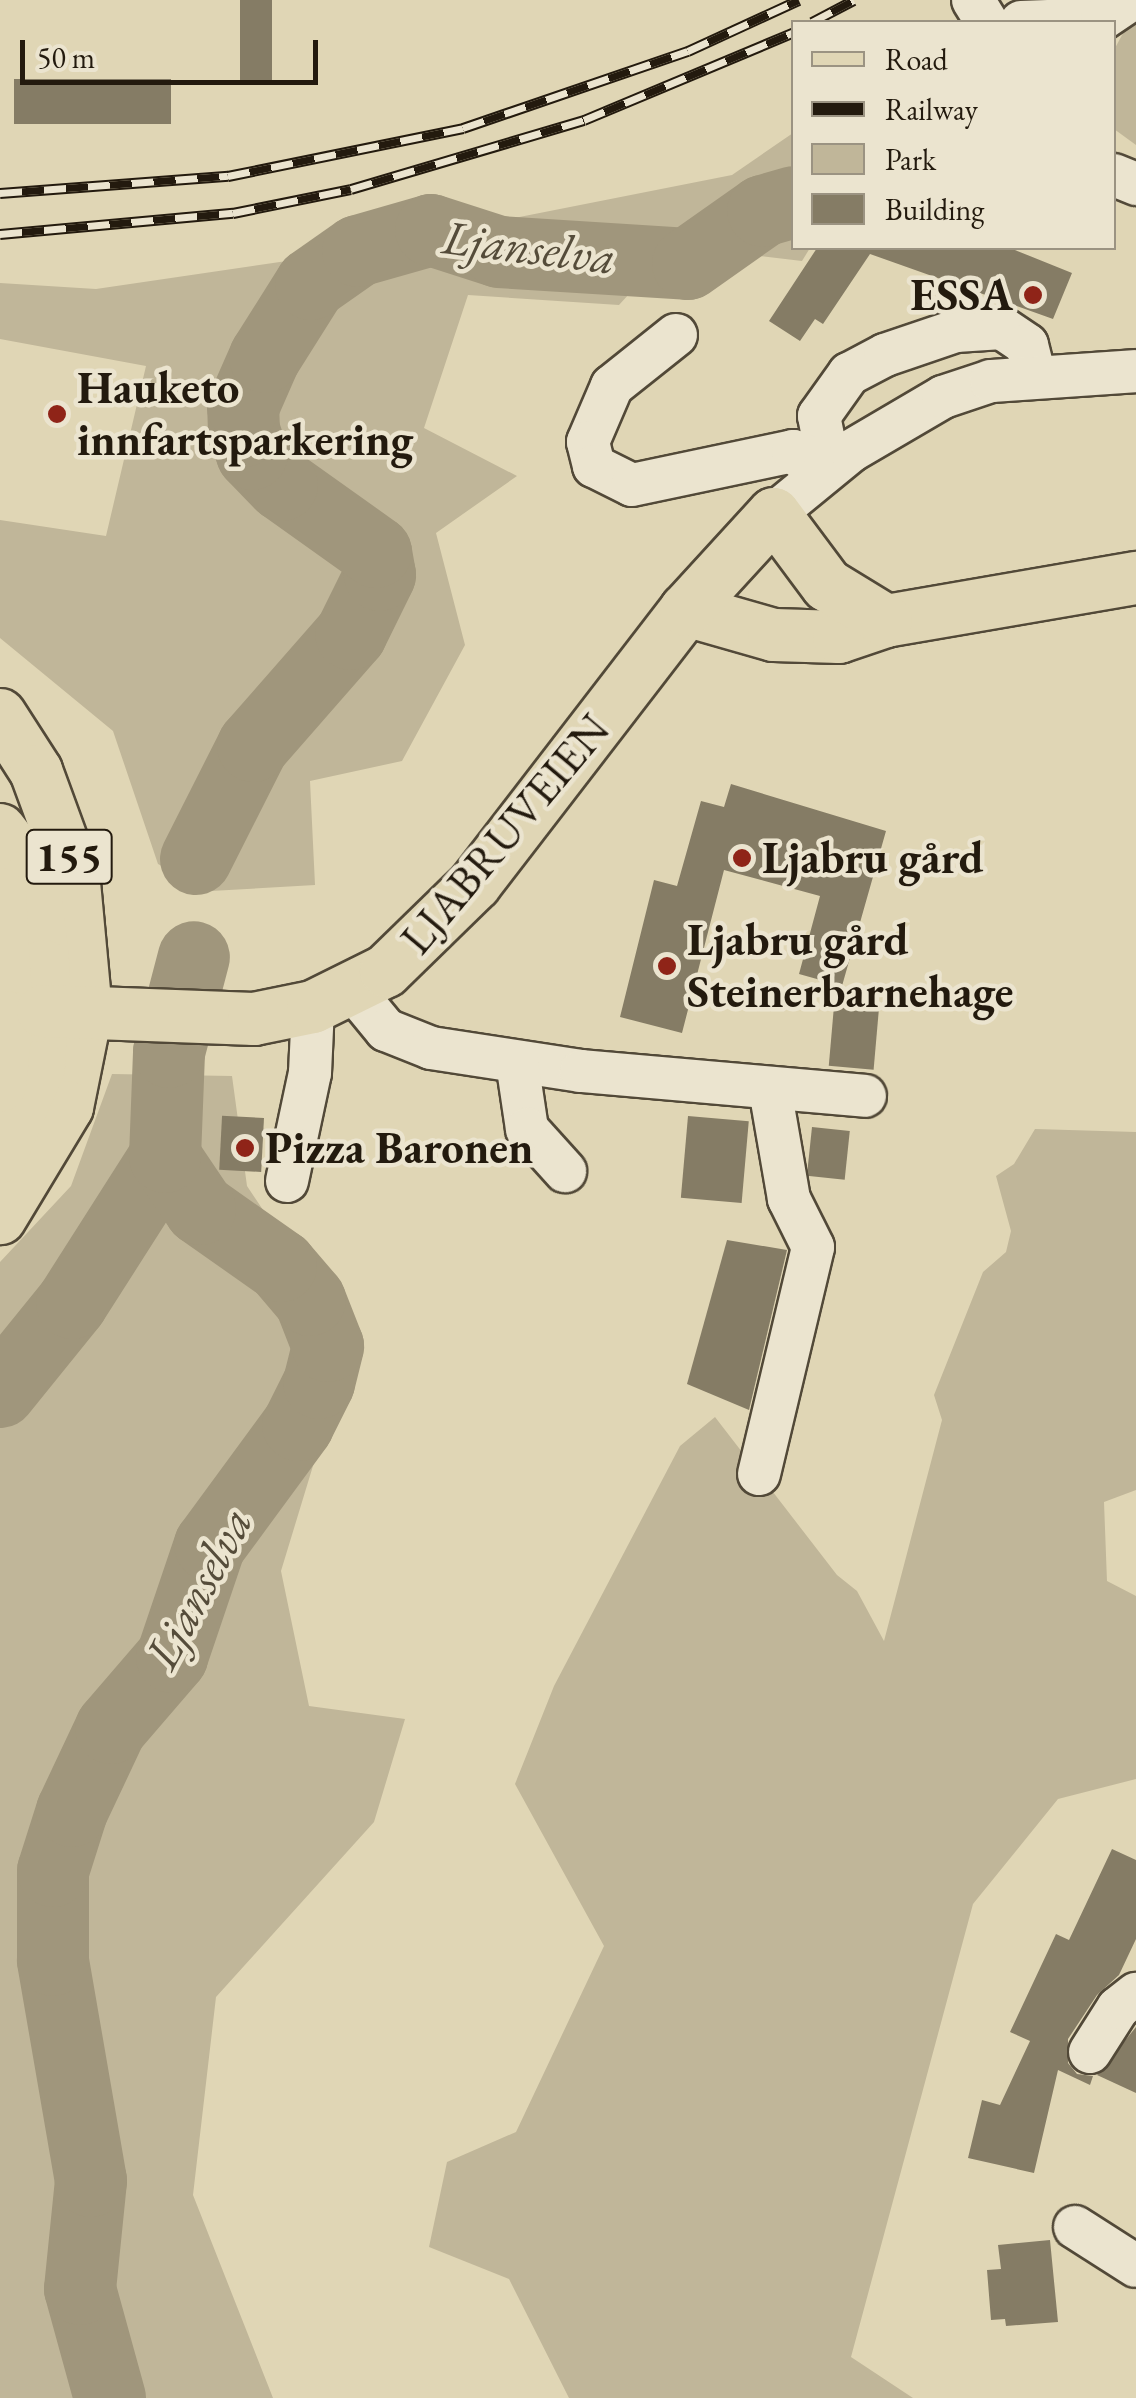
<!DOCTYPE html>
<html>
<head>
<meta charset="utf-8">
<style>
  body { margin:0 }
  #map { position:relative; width:1136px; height:2398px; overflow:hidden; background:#e0d6b5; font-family:"EB Garamond",serif }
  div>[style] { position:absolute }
  .green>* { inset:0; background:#c0b699 }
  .river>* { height:72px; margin:-36px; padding:0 36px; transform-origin:36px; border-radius:36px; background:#a0967c }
  .building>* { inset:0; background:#857c65; transform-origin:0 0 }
  .roads { filter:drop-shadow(2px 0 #524938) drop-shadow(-2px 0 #524938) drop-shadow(0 2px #524938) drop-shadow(0 -2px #524938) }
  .minor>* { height:42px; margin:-21px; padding:0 21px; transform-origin:21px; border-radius:21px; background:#ebe4cf }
  .major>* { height:52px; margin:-26px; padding:0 26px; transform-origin:26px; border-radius:26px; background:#e0d6b5 }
  .rail>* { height:11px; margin-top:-5.5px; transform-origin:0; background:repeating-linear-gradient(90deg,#ebe4cf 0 22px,#231a0e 0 44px); box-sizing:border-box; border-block:2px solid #231a0e }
  .dots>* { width:28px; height:28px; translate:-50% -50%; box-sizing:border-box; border:5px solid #ebe4cf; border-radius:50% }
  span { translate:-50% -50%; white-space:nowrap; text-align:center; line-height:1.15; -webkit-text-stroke:9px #ebe4cf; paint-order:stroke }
  .shield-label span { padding:2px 8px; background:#ebe4cf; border:2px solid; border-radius:8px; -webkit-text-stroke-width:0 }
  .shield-label { font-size:42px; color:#231a0e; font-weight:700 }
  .poi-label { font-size:45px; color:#231a0e; font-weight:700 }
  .right { translate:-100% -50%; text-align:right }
  .left { translate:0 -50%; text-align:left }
  .street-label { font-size:45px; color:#231a0e }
  .water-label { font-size:48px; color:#554c3a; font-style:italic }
  .legend { position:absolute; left:791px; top:20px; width:325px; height:230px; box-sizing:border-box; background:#ebe4cf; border:2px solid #9b9382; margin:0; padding:12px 18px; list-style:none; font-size:30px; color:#231a0e }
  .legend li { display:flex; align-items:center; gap:20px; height:50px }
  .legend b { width:50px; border:2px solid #9b9382 }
  .scale { position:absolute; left:20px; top:40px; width:298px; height:45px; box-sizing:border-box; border:5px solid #231a0e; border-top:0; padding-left:12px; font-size:30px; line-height:35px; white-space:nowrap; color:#231a0e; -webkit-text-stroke:8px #ebe4cf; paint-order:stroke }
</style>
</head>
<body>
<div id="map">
  <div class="green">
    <i style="clip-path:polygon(1136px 9px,1136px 145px,1114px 129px,1114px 50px)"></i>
    <i style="clip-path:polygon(793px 133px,794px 248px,810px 248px,802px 261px,673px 246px,619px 305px,468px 295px,424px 428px,517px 476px,436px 533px,465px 645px,402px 761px,310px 781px,315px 885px,211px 891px,158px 864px,113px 731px,0 638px,0 520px,106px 536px,146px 366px,0 339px,0 283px,96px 289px,328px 255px,732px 175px)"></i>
    <i style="clip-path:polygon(112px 1074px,232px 1076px,247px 1186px,351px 1341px,281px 1571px,309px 1706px,405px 1719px,374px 1822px,216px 1997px,193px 2195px,273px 2398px,0 2398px,0 1262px,71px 1186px)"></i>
    <i style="clip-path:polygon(1035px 1129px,1136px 1132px,1136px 1490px,1104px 1502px,1107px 1581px,1136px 1596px,1136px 1779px,1058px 1799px,973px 1904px,851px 2357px,913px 2398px,569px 2398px,509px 2279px,429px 2247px,447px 2162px,516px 2132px,604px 1946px,515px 1784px,554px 1686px,680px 1446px,715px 1417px,837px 1575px,857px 1591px,884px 1641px,942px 1420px,934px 1395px,983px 1272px,1006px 1252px,1011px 1231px,996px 1176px,1014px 1164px)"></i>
  </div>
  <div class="river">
    <i style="left:196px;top:859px;width:127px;rotate:-63.2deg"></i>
    <i style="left:253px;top:746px;width:149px;rotate:-48.8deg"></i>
    <i style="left:351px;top:634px;width:66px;rotate:-63.8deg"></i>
    <i style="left:380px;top:575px;width:23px;rotate:-100deg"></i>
    <i style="left:376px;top:552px;width:115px;rotate:-144.5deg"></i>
    <i style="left:282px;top:485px;width:43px;rotate:-134.1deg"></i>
    <i style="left:252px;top:454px;width:24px;rotate:-109deg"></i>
    <i style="left:244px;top:431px;width:24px;rotate:-92deg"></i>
    <i style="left:243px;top:407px;width:55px;rotate:-66.3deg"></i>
    <i style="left:265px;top:357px;width:86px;rotate:-57.8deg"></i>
    <i style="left:311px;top:284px;width:57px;rotate:-35.1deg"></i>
    <i style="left:358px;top:251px;width:76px;rotate:-16deg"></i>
    <i style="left:431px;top:230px;width:71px;rotate:17.9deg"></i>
    <i style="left:499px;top:252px;width:189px;rotate:3.6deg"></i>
    <i style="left:688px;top:264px;width:92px;rotate:-35.2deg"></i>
    <i style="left:763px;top:211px;width:32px;rotate:-16deg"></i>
    <i style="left:0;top:1392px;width:114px;rotate:-51deg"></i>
    <i style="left:72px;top:1303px;width:173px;rotate:-57.5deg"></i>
    <i style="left:110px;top:2398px;width:113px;rotate:-105.4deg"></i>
    <i style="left:80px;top:2289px;width:109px;rotate:-84.2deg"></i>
    <i style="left:91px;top:2181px;width:224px;rotate:-99.8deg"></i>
    <i style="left:53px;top:1960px;width:89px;rotate:-90deg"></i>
    <i style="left:53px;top:1871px;width:63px;rotate:-72.4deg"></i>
    <i style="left:72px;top:1811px;width:92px;rotate:-64.8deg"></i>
    <i style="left:111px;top:1728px;width:94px;rotate:-49.3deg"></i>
    <i style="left:172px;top:1657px;width:118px;rotate:-71.3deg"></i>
    <i style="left:210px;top:1545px;width:149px;rotate:-53.7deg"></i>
    <i style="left:298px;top:1425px;width:47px;rotate:-63.4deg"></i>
    <i style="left:319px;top:1383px;width:38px;rotate:-76deg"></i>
    <i style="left:328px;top:1346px;width:49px;rotate:-111.4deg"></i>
    <i style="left:310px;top:1300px;width:45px;rotate:-130.5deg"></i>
    <i style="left:281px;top:1266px;width:99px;rotate:-144.9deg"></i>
    <i style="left:200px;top:1209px;width:63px;rotate:-123.9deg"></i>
    <i style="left:165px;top:1157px;width:105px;rotate:-87.8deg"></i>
    <i style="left:169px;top:1052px;width:98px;rotate:-75.3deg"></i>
  </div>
  <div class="building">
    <i style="left:240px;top:0;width:32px;height:82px"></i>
    <i style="left:171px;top:79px;width:45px;height:157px;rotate:90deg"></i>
    <i style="clip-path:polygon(817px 248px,1010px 248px,1072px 273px,1053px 319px,870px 254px,823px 324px,815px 319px,800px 341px,769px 321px)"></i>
    <i style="clip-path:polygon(731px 784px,886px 831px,842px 986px,799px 974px,820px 896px,724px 870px,682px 1033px,620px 1017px,654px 880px,677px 886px,701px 801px,724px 807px)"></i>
    <i style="left:834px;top:1006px;width:45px;height:60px;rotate:5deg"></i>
    <i style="left:688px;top:1116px;width:61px;height:82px;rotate:5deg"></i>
    <i style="left:264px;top:1118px;width:54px;height:42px;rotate:93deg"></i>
    <i style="left:812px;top:1127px;width:38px;height:49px;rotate:6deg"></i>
    <i style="clip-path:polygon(727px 1240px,787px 1250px,749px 1410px,687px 1384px)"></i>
    <i style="clip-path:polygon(1112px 1849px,1136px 1860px,1136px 1939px,1119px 1975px,1097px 1995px,1068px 2039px,1068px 2063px,1077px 2074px,1093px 2076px,1090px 2085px,1058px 2070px,1034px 2173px,968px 2158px,982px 2100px,1000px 2105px,1030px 2041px,1010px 2032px,1056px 1934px,1069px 1940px)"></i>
    <i style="clip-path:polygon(1136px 2027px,1136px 2093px,1097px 2075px)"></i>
    <i style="clip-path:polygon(1050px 2240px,1058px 2322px,1006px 2326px,1005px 2319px,991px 2320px,987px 2270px,1001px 2269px,998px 2245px)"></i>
  </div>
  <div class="roads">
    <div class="minor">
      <i style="left:973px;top:0;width:26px;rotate:58deg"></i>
      <i style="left:1021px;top:22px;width:81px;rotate:-2.1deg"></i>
      <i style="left:1102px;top:19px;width:34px;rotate:-34deg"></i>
      <i style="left:1114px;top:175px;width:24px;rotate:22deg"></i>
      <i style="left:676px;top:335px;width:82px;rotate:141.4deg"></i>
      <i style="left:612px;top:386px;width:61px;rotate:113.2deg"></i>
      <i style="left:588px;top:442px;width:25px;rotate:76deg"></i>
      <i style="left:594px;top:466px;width:42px;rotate:26.6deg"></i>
      <i style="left:632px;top:485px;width:165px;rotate:-11.9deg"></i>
      <i style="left:793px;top:451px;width:35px;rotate:41deg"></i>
      <i style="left:829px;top:466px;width:51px;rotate:-101.3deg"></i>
      <i style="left:819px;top:416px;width:52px;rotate:-54.5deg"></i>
      <i style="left:849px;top:374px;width:41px;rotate:-27.8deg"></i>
      <i style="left:885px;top:355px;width:75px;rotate:-18.7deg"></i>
      <i style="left:956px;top:331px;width:46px;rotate:-3.7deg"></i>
      <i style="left:1002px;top:328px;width:30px;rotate:34deg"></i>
      <i style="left:1027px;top:345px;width:32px;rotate:76deg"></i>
      <i style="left:774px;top:514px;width:99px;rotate:-39.3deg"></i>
      <i style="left:851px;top:451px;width:107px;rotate:-30.4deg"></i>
      <i style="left:943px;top:397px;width:51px;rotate:-18.4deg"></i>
      <i style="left:991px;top:381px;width:145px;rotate:-3.9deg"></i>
      <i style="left:353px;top:990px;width:52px;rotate:50.5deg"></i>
      <i style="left:386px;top:1030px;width:48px;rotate:21.8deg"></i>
      <i style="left:431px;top:1048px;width:152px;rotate:8.7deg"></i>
      <i style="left:581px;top:1071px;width:285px;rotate:5deg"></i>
      <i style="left:517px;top:1062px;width:68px;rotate:81.5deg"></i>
      <i style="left:527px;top:1129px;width:57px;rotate:47.9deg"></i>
      <i style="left:287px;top:1181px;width:110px;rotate:-78deg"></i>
      <i style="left:310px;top:1073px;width:66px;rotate:-87.4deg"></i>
      <i style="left:759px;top:1474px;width:233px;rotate:-76.6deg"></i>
      <i style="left:813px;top:1247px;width:54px;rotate:-116.6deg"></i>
      <i style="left:789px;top:1199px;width:112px;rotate:-99.8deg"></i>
      <i style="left:1090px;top:2052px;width:52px;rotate:-57.5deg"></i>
      <i style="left:1118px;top:2008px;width:23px;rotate:-38deg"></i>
      <i style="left:1075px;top:2227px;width:72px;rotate:32.6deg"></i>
    </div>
    <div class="major">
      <i style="left:686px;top:610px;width:91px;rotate:15.9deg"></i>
      <i style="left:774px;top:635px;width:65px;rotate:1.8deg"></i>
      <i style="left:839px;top:637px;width:50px;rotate:-18.8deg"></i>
      <i style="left:886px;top:621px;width:254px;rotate:-9.8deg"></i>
      <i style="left:0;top:715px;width:67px;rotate:57.3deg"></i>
      <i style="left:36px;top:771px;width:108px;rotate:69.9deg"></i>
      <i style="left:73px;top:872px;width:142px;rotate:84.7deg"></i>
      <i style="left:86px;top:1013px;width:96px;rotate:101.4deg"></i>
      <i style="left:67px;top:1107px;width:130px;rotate:121.1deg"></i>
      <i style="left:0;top:830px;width:54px;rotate:52.5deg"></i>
      <i style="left:33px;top:873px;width:94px;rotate:83.3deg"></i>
      <i style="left:44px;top:966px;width:101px;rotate:92.8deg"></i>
      <i style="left:39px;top:1067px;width:98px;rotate:113.4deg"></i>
      <i style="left:0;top:894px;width:123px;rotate:86.7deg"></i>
      <i style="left:7px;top:1017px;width:69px;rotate:95.8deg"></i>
      <i style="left:43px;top:1011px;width:211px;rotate:2.2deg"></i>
      <i style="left:254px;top:1019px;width:60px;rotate:-11.5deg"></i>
      <i style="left:313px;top:1007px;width:81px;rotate:-26.3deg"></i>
      <i style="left:386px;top:971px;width:124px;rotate:-44.3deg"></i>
      <i style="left:475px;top:884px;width:346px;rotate:-52.4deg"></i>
      <i style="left:686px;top:610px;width:130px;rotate:-47.5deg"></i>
      <i style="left:774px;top:514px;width:89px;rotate:53.3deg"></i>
      <i style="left:827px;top:585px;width:69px;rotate:31.4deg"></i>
    </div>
  </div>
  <div class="rail">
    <i style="left:812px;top:22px;width:47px;rotate:-27.6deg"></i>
    <i style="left:0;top:193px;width:229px;rotate:-4.3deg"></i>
    <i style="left:228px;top:176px;width:240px;rotate:-11.5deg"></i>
    <i style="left:463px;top:128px;width:238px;rotate:-18.9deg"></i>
    <i style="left:688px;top:51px;width:122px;rotate:-24.7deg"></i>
    <i style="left:0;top:234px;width:234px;rotate:-5.2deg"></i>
    <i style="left:233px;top:213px;width:120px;rotate:-11.5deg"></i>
    <i style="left:351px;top:189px;width:243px;rotate:-16.5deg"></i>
    <i style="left:584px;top:120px;width:228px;rotate:-22.7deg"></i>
  </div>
  <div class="dots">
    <i style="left:1033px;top:295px;background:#8f2418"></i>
    <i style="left:57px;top:414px;background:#8f2418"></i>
    <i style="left:742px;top:858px;background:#8f2418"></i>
    <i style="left:667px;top:966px;background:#8f2418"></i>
    <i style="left:245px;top:1148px;background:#8f2418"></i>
  </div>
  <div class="shield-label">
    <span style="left:69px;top:857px">155</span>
  </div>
  <div class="poi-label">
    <span class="right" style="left:1013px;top:295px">ESSA</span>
    <span class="left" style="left:77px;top:414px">Hauketo<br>innfartsparkering</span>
    <span class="left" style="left:762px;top:858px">Ljabru gård</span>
    <span class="left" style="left:687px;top:966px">Ljabru gård<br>Steinerbarnehage</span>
    <span class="left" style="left:265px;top:1148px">Pizza Baronen</span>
  </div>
  <div class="street-label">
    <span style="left:505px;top:834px;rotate:-50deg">LJABRUVEIEN</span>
  </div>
  <div class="water-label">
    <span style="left:529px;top:247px;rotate:7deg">Ljanselva</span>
    <span style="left:198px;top:1588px;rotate:-62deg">Ljanselva</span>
  </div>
  <ul class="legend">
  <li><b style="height:12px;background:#e0d6b5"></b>Road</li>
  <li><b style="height:12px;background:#231a0e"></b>Railway</li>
  <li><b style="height:28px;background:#c0b699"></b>Park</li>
  <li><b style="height:28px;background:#857c65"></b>Building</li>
  </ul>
  <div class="scale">50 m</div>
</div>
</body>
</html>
